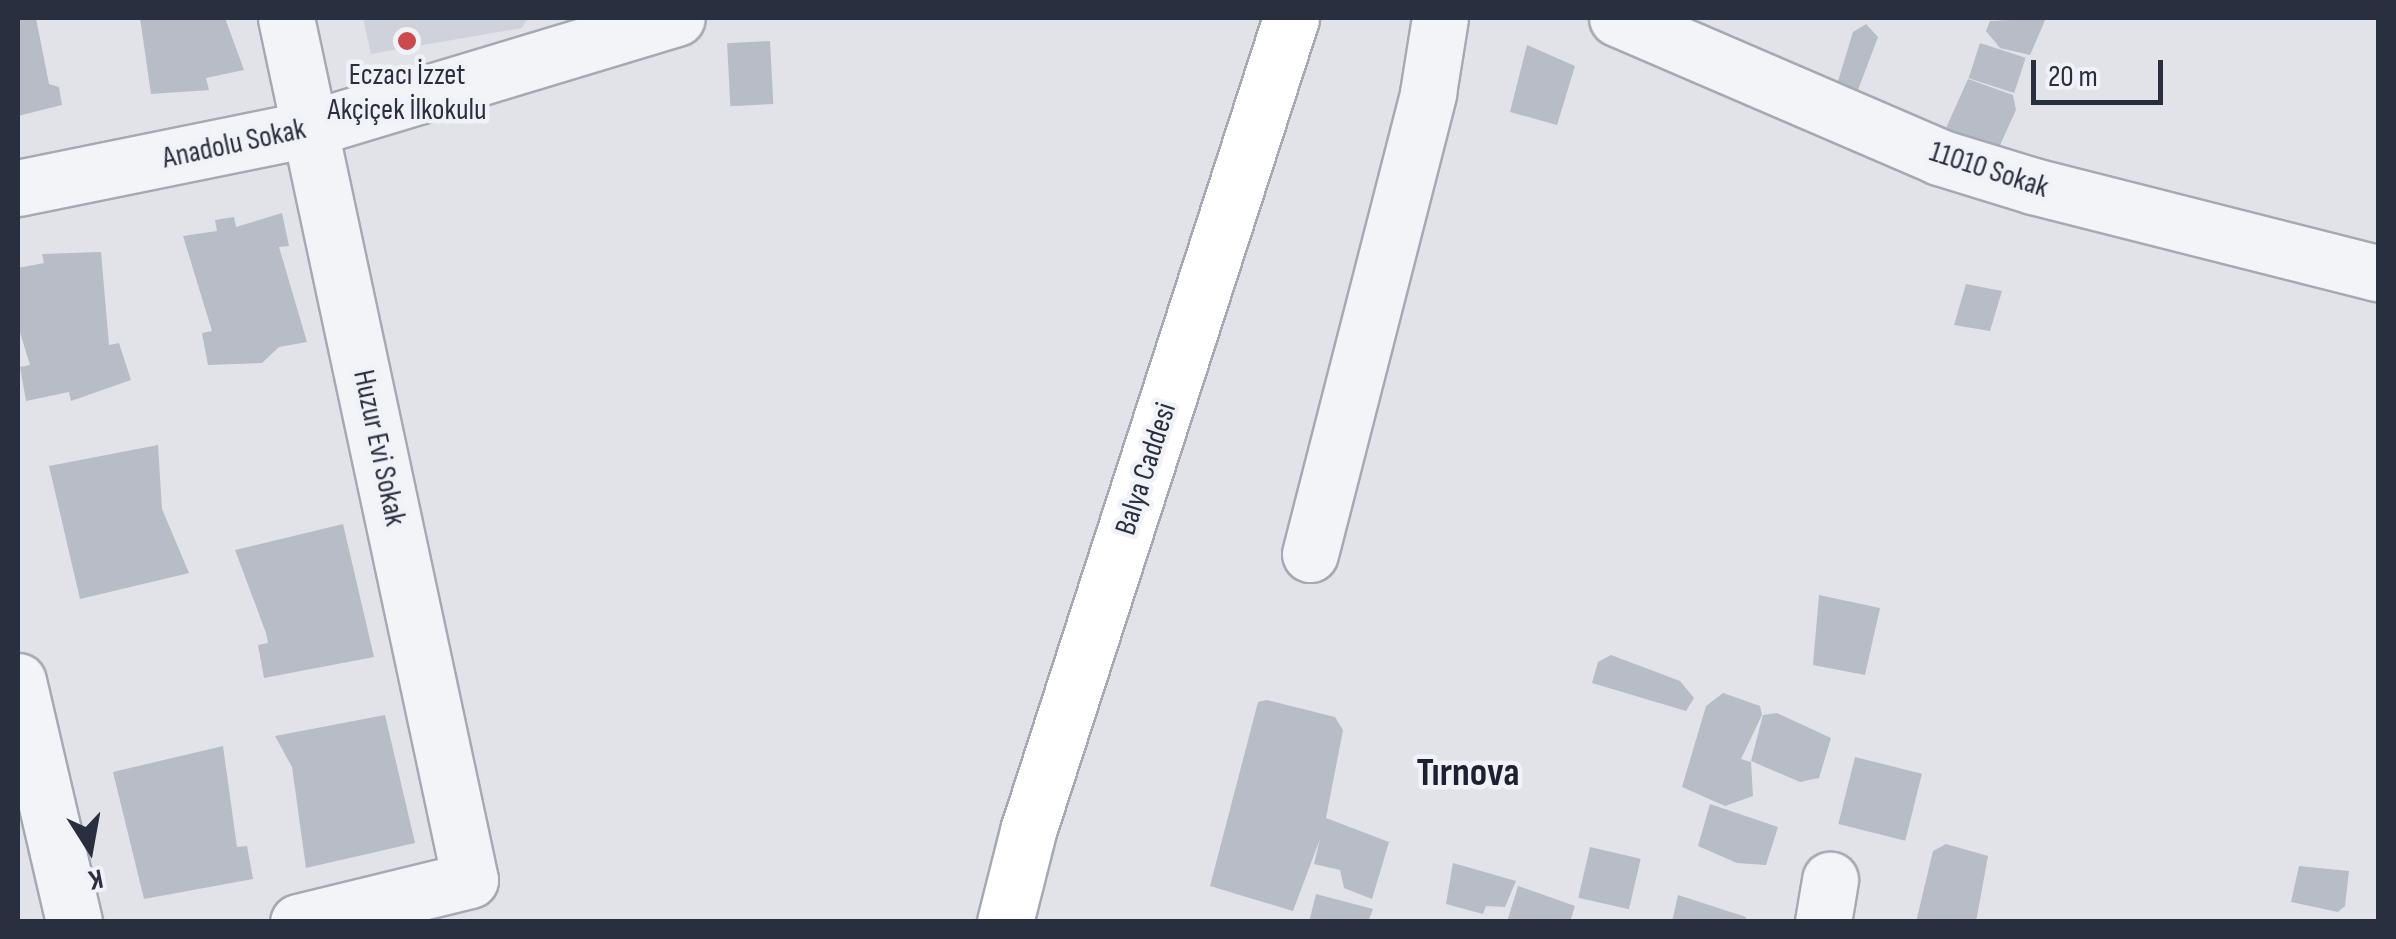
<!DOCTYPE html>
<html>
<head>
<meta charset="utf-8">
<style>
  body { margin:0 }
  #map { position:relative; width:2396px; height:939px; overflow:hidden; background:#e1e3e9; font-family:"Sofia Sans Condensed",sans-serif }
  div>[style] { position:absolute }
  .built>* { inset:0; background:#cfd2db }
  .building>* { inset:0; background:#b8bcc6; transform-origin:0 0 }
  .roads { filter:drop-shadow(2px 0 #a6a9b3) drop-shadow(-2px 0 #a6a9b3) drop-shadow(0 2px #a6a9b3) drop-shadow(0 -2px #a6a9b3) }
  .minor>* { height:55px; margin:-27.5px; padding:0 27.5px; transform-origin:27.5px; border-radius:27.5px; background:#f3f4f8 }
  .major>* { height:55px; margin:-27.5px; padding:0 27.5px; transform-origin:27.5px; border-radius:27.5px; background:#fff }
  .dots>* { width:28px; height:28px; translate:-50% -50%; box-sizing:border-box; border:5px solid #f0f2f7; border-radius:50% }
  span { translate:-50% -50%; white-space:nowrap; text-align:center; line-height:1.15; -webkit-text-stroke:9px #f0f2f7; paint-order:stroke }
  .poi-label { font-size:30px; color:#2a2f40 }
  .street-label { font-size:30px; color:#2a2f40 }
  .district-label { font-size:40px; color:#1c2031; font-weight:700 }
  .frame { position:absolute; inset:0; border:20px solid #2a2f40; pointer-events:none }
  .north { position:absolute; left:40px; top:799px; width:100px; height:100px; -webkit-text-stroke:8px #f0f2f7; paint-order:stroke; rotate:169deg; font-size:28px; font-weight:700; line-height:40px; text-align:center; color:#2a2f40 }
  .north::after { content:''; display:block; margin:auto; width:35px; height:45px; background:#2a2f40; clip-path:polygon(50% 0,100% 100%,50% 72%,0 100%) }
  .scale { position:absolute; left:2031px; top:60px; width:132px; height:45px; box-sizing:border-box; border:5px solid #2a2f40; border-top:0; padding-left:12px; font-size:30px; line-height:35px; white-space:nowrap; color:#2a2f40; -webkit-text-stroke:8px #f0f2f7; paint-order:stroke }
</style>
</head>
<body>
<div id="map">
  <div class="built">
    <i style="clip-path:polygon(363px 18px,528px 18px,522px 28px,371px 54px)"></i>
  </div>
  <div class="building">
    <i style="clip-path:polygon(18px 18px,36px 18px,49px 84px,59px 87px,62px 105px,18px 116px)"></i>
    <i style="clip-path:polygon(140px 18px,225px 18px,244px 70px,206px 78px,209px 90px,151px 94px)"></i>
    <i style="clip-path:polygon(2046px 18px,2030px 55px,2000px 48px,1986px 31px,1990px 21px)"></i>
    <i style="clip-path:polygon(1866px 24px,1878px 37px,1855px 98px,1835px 91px,1853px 32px)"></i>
    <i style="left:770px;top:41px;width:63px;height:43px;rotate:87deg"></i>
    <i style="left:1980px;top:43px;width:48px;height:37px;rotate:18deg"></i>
    <i style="clip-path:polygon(1527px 45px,1575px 66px,1557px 125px,1510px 112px)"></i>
    <i style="clip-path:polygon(1968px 79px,2013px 95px,2016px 110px,1995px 156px,1942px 137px)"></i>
    <i style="clip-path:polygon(282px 213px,289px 246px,279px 247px,307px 342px,279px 347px,262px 363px,208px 365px,202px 333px,212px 331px,183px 236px,217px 231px,215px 220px,234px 217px,236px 227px)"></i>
    <i style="clip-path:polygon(101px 252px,109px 345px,119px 343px,131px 380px,71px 401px,69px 392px,26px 401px,20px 367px,30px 365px,18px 326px,18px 268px,44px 263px,42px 254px)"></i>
    <i style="clip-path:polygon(1966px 284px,2002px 291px,1990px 331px,1954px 325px)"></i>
    <i style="clip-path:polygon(158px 445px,162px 509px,189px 573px,80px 599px,49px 466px)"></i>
    <i style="clip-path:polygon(343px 524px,374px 657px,264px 678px,258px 645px,268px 643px,266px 633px,235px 550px)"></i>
    <i style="clip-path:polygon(1819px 595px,1880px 608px,1865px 675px,1813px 665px)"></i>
    <i style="clip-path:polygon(1611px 655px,1680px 681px,1694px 698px,1686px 711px,1592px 683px,1598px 662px)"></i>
    <i style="clip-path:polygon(1723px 693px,1760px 706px,1762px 715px,1741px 759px,1751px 762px,1753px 796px,1725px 806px,1682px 787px,1706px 706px)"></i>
    <i style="clip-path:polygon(1267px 700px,1335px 717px,1343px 730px,1326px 818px,1389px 842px,1372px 899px,1344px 888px,1340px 870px,1314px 864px,1320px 839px,1293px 911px,1210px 886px,1258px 702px)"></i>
    <i style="clip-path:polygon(1777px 713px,1831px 738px,1819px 778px,1800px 782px,1751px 761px,1763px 715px)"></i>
    <i style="clip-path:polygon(385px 715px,415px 843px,306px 868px,292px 767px,275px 736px)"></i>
    <i style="clip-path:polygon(223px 746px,237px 847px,247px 846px,253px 879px,144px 899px,113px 772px)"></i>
    <i style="left:1855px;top:757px;width:69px;height:69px;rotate:14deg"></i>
    <i style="clip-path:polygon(1710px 804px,1778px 827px,1766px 865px,1737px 863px,1698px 846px)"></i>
    <i style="clip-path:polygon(1946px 844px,1988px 856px,1976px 922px,1916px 922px,1933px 851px)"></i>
    <i style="left:1590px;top:847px;width:52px;height:52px;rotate:13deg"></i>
    <i style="clip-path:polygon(1453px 863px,1516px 881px,1505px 907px,1486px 906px,1483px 914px,1446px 904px)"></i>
    <i style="clip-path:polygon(2299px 866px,2349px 871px,2345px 906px,2338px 912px,2291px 902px)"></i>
    <i style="clip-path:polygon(1518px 886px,1575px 906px,1570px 922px,1507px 922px)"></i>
    <i style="clip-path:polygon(1316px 894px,1373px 909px,1368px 922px,1309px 922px)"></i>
    <i style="clip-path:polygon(1678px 895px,1746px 917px,1745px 922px,1672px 922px)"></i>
  </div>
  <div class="roads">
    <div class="minor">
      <i style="left:286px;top:18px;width:881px;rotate:77.95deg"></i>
      <i style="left:470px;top:880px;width:177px;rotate:166.3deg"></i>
      <i style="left:1617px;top:18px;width:351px;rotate:23.3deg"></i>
      <i style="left:1939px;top:157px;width:98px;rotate:17.1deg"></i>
      <i style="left:2033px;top:186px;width:356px;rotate:14.2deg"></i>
      <i style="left:18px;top:188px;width:300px;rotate:-11.5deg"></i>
      <i style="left:312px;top:128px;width:381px;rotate:-16.8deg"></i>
      <i style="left:1310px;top:554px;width:476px;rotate:-75.6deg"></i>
      <i style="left:1428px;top:93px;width:76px;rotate:-80.9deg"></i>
      <i style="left:18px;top:681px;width:247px;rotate:76.9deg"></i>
      <i style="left:1823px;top:922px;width:43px;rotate:-80.5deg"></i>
    </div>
    <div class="major">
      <i style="left:1005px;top:922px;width:94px;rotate:-75.8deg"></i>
      <i style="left:1028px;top:831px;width:854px;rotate:-72.07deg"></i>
    </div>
  </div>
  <div class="dots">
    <i style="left:407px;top:41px;background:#ca4a4e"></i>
  </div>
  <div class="poi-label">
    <span style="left:407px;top:92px">Eczacı İzzet<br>Akçiçek İlkokulu</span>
  </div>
  <div class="street-label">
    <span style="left:234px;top:144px;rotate:-12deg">Anadolu Sokak</span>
    <span style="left:1989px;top:170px;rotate:18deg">11010 Sokak</span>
    <span style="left:379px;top:448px;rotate:78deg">Huzur Evi Sokak</span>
    <span style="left:1146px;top:469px;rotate:-72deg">Balya Caddesi</span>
  </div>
  <div class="district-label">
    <span style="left:1468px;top:773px">Tırnova</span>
  </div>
  <div class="frame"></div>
  <div class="north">K</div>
  <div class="scale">20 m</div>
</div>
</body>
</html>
